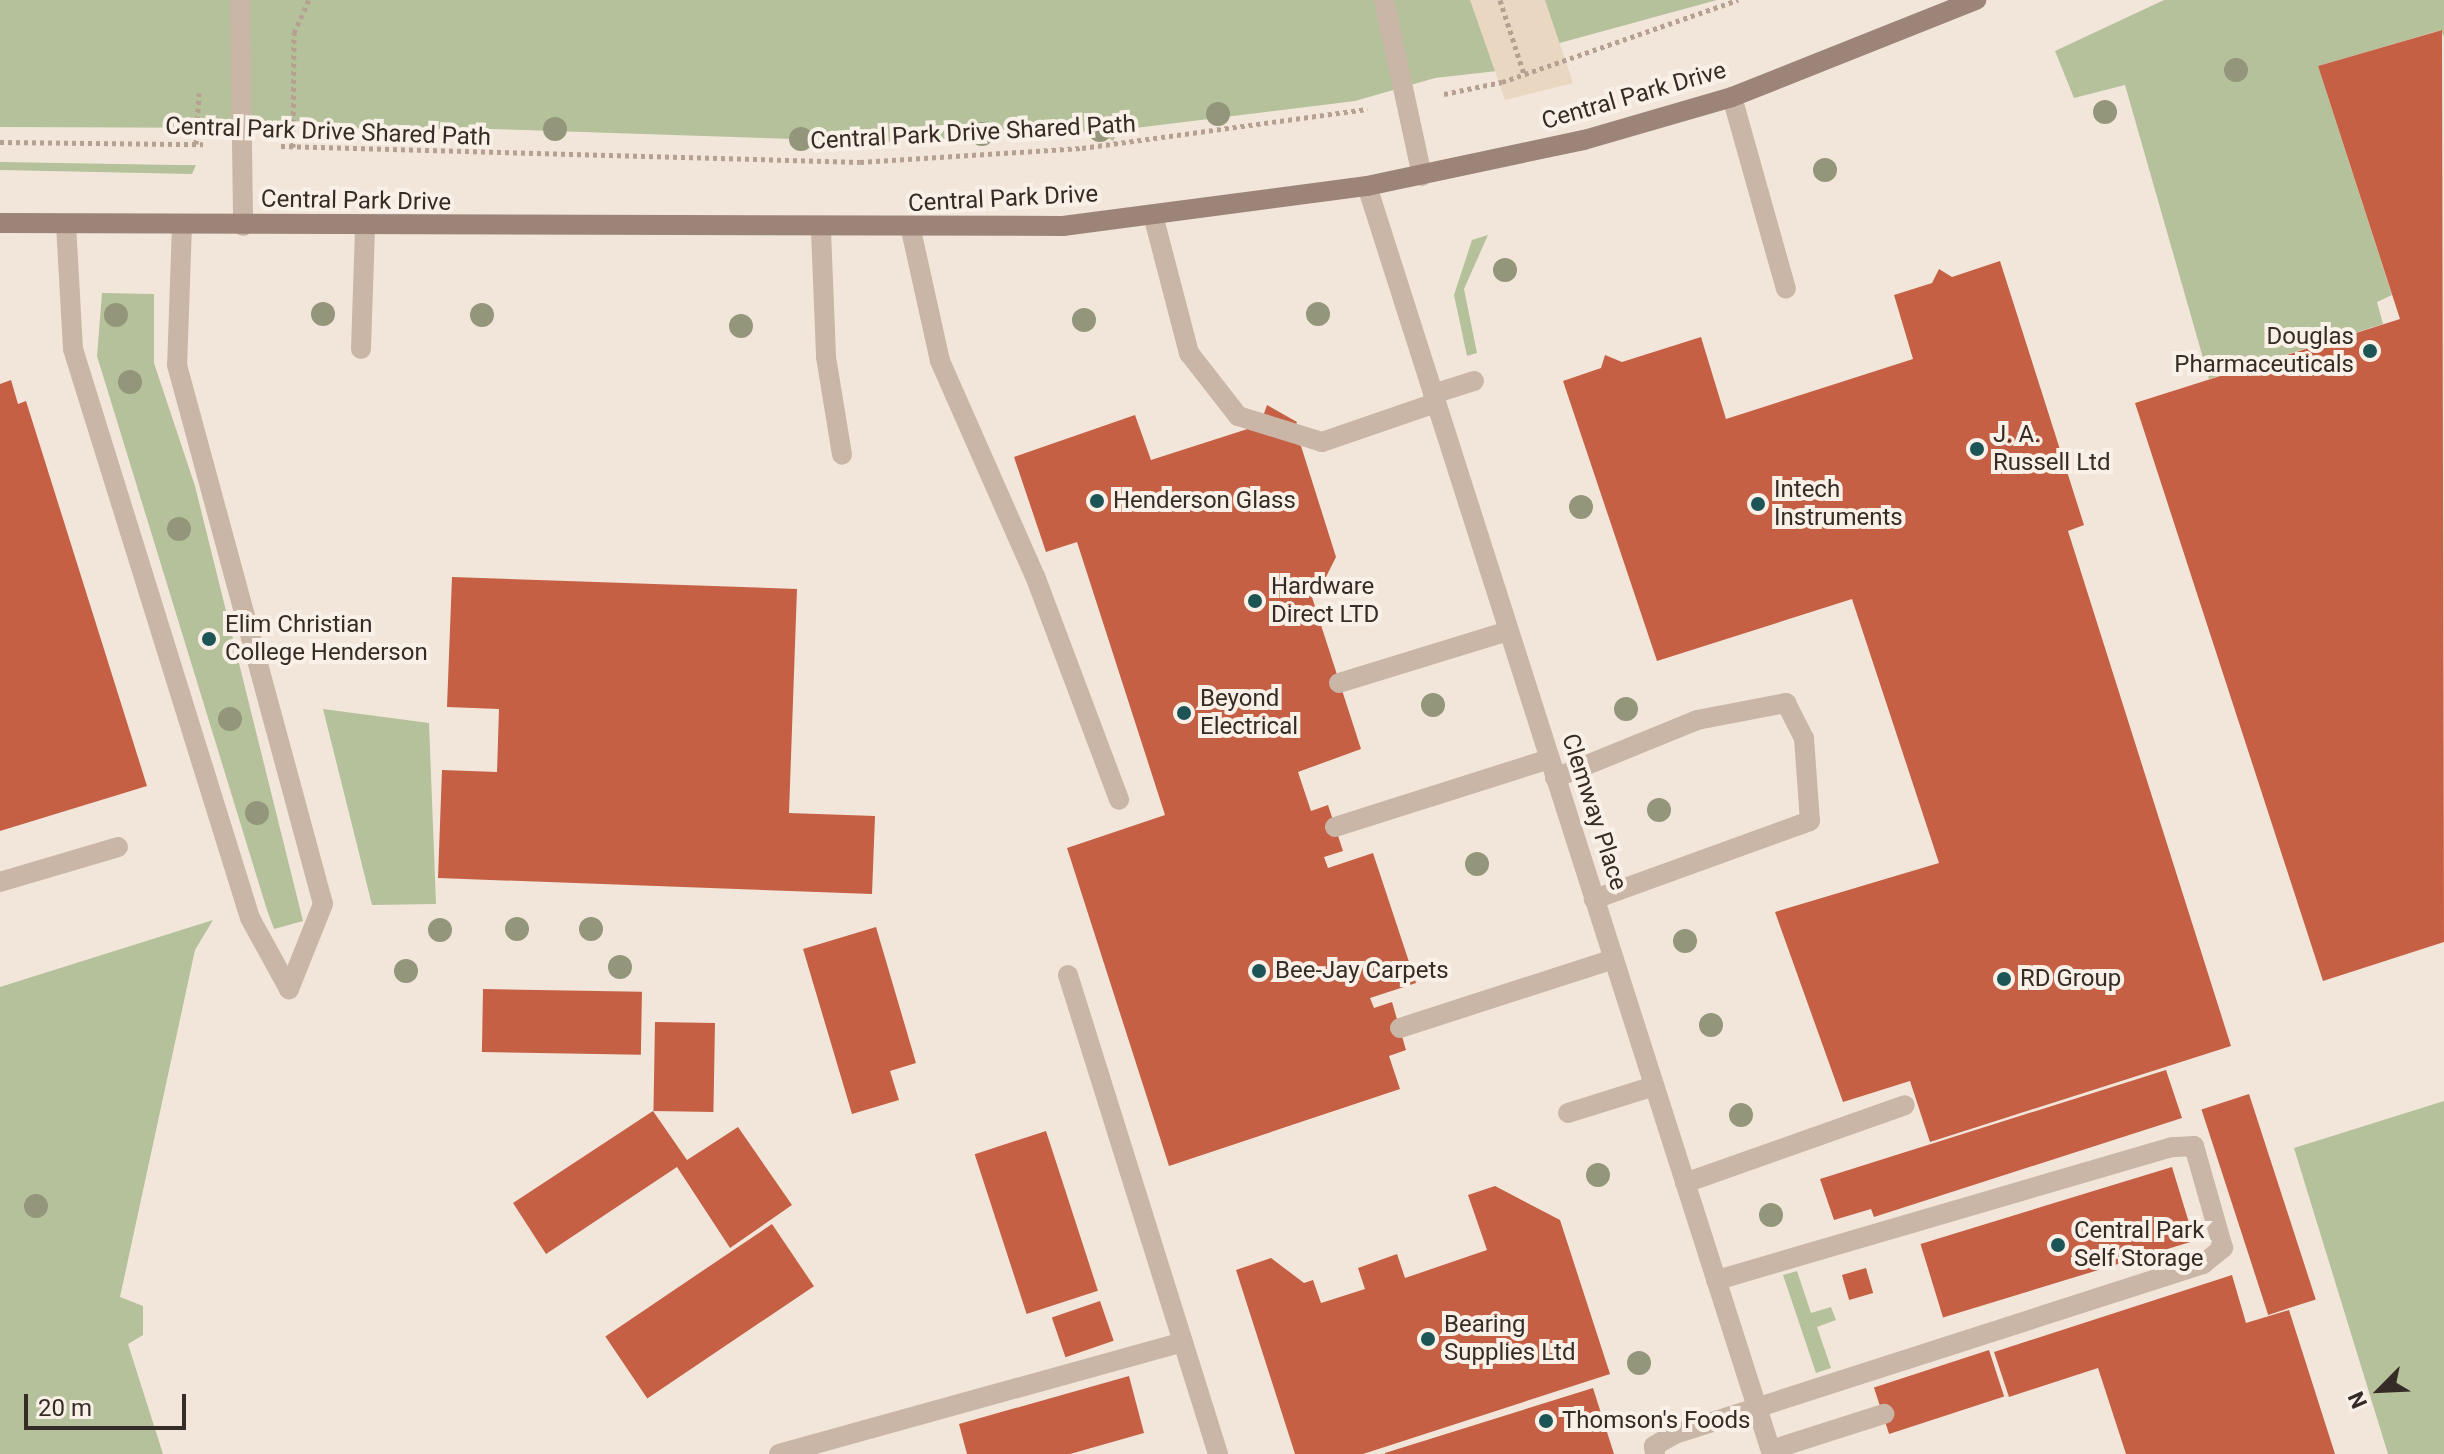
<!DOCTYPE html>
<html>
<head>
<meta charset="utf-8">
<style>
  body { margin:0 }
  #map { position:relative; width:2444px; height:1454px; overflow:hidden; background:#f2e6db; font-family:Roboto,sans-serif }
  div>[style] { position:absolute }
  .green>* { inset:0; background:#b5c19b }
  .plaza>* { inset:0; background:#ead7c2 }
  .building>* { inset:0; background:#c66045; transform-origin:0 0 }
  .path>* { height:5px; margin-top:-2.5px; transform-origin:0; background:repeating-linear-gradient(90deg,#b5a091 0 4px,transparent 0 8px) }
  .lane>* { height:20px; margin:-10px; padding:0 10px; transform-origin:10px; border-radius:10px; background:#cab6a7 }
  .street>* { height:20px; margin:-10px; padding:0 10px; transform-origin:10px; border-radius:10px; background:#cab6a7 }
  .secondary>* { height:20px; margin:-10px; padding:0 10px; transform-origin:10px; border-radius:10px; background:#9d8478 }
  .trees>* { width:24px; height:24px; margin:-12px; border-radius:50%; background:#93967a }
  .dots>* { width:22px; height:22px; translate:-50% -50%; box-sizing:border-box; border:4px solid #f9f0e7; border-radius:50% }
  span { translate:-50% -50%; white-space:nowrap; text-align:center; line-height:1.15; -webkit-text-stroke:8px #f9f0e7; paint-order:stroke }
  .street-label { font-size:24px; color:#362c27 }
  .poi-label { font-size:24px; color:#362c27 }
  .right { translate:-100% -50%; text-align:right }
  .left { translate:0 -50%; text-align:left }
  .north { position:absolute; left:2340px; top:1350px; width:80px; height:80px; -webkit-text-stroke:6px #f9f0e7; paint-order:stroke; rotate:246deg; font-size:22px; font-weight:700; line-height:32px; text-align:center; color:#362c27 }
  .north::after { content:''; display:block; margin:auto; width:28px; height:36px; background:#362c27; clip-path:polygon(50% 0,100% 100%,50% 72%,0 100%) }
  .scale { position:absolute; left:24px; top:1394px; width:162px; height:36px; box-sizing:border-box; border:4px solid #362c27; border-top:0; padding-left:10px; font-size:24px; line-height:28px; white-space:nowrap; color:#362c27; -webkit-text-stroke:6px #f9f0e7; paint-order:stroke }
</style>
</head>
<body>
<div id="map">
  <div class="green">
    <i style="clip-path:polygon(0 0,1717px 0,1494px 61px,1497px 71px,1435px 78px,1355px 101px,1119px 130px,1113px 141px,1097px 131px,887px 142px,491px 129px,0 127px)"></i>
    <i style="clip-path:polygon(2164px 0,2444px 0,2444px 37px,2441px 30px,2318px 66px,2392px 295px,2377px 302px,2383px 324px,2209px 379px,2125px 85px,2074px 98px,2055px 51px)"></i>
    <i style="clip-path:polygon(0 162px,176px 165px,196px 165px,192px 174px,0 170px)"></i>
    <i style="clip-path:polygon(1488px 235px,1464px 289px,1477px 353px,1467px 356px,1454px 295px,1472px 240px)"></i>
    <i style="clip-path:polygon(102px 293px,154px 294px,154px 363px,195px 486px,303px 921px,274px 929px,267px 910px,97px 356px)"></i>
    <i style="clip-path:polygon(323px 709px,429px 723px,436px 904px,372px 905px)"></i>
    <i style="clip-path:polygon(213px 920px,195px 950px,120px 1297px,143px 1306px,143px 1335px,128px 1344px,163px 1454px,0 1454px,0 987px)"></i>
    <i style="clip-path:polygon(2444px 1101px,2444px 1454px,2388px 1454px,2294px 1148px)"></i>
    <i style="clip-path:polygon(1797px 1271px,1811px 1313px,1831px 1307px,1836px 1320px,1817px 1327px,1831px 1368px,1816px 1373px,1783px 1275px)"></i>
  </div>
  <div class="plaza">
    <i style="clip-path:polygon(1470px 0,1545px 0,1573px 83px,1505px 100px)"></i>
  </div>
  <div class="building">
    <i style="clip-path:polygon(2442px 30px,2444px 942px,2323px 981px,2135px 403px,2400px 319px,2318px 66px)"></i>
    <i style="clip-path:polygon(2000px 261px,2084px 525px,2068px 531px,2231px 1046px,1930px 1142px,1910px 1081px,1843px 1102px,1775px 912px,1939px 863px,1852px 599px,1657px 661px,1563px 381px,1601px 368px,1605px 355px,1622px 362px,1701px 337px,1726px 419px,1913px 359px,1894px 295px,1932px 283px,1939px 269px,1952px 277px)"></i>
    <i style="clip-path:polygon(11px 380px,18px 404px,26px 401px,147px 786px,0 831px,0 384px)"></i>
    <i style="clip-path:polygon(1267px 405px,1297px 422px,1289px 440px,1301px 446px,1336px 557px,1321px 587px,1310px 591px,1361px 749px,1298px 772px,1311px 811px,1328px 805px,1343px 851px,1324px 857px,1328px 868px,1373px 853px,1416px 983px,1370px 998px,1374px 1008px,1392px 1002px,1406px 1050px,1389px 1056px,1400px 1089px,1169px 1166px,1067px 848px,1165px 815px,1077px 542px,1046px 552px,1014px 457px,1135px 415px,1151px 460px,1260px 425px)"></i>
    <i style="clip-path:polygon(452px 577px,797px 589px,789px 813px,875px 816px,872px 894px,438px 878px,442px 770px,497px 772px,499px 709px,447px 707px)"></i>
    <i style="clip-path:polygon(876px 927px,916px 1063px,890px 1071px,899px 1100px,852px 1114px,803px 949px)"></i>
    <i style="left:483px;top:989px;width:159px;height:63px;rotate:1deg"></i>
    <i style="left:655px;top:1022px;width:60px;height:89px;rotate:1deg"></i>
    <i style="clip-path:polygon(2166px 1070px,2182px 1118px,1874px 1217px,1871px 1209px,1834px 1220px,1820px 1179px)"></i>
    <i style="left:2249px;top:1094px;width:216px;height:50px;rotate:72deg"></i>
    <i style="clip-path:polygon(653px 1111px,687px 1160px,738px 1127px,792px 1205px,730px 1248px,677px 1167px,546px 1254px,513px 1203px)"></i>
    <i style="left:1046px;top:1131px;width:168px;height:75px;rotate:72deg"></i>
    <i style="left:2172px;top:1167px;width:77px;height:263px;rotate:73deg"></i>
    <i style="clip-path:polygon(1495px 1186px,1560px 1220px,1610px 1374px,1363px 1454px,1295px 1454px,1236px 1270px,1271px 1258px,1304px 1283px,1313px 1280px,1321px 1303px,1365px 1289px,1358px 1268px,1397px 1254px,1405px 1278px,1487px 1250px,1468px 1195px)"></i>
    <i style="left:772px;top:1224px;width:75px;height:201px;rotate:56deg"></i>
    <i style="left:1866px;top:1268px;width:26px;height:25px;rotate:74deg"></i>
    <i style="clip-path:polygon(2232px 1275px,2246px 1323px,2289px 1310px,2335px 1454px,2126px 1454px,2098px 1368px,2009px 1397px,1994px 1352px)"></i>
    <i style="left:1100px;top:1301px;width:42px;height:51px;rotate:71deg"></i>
    <i style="left:1989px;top:1350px;width:49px;height:121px;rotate:72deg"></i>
    <i style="clip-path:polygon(1129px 1376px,1144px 1433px,1070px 1454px,967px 1454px,959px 1424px)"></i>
    <i style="clip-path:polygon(1593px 1388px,1614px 1454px,1385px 1454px,1385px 1453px)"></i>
  </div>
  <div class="path">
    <i style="left:1500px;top:0;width:78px;rotate:72deg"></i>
    <i style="left:1444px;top:94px;width:59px;rotate:-11.7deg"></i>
    <i style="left:1502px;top:82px;width:250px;rotate:-19.2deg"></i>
    <i style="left:0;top:142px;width:203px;rotate:0.6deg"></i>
    <i style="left:196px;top:144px;width:51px;rotate:-86.6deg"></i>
    <i style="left:281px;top:146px;width:579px;rotate:1.58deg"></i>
    <i style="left:860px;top:162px;width:222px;rotate:-3.6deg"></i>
    <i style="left:1082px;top:148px;width:288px;rotate:-7.8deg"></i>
    <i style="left:293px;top:147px;width:114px;rotate:-89.5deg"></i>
    <i style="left:294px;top:33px;width:36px;rotate:-66deg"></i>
  </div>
  <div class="lane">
    <i style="left:240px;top:0;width:226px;rotate:89.2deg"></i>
    <i style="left:1384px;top:0;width:180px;rotate:77.8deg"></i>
    <i style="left:1732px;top:97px;width:199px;rotate:74.3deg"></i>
    <i style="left:1153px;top:215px;width:143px;rotate:75.4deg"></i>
    <i style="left:1189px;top:353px;width:80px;rotate:52.1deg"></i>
    <i style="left:1238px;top:416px;width:88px;rotate:17.2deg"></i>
    <i style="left:1322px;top:442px;width:120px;rotate:-19deg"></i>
    <i style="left:66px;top:224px;width:125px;rotate:86.8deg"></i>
    <i style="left:73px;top:349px;width:596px;rotate:72.72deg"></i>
    <i style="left:250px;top:918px;width:81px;rotate:61.2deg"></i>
    <i style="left:182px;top:225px;width:140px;rotate:92deg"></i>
    <i style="left:177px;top:365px;width:558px;rotate:74.84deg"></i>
    <i style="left:323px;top:904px;width:92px;rotate:111.8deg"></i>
    <i style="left:911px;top:230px;width:134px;rotate:77.5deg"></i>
    <i style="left:940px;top:361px;width:235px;rotate:66.2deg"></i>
    <i style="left:1035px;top:576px;width:239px;rotate:69.4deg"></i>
    <i style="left:821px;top:231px;width:126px;rotate:87.7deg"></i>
    <i style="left:826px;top:357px;width:99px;rotate:80.7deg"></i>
    <i style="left:361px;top:349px;width:122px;rotate:-88.1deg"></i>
    <i style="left:1433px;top:394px;width:43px;rotate:-17.6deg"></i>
    <i style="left:1339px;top:683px;width:177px;rotate:-17.1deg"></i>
    <i style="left:1555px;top:778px;width:153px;rotate:-22.2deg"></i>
    <i style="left:1697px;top:720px;width:91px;rotate:-10.8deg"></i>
    <i style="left:1786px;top:703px;width:39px;rotate:63deg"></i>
    <i style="left:1804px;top:738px;width:83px;rotate:85.9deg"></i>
    <i style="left:1810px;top:821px;width:230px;rotate:160.1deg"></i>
    <i style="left:1335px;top:827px;width:225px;rotate:-17.6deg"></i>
    <i style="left:0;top:882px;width:123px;rotate:-16.5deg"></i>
    <i style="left:1068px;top:975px;width:502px;rotate:72.61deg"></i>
    <i style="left:1400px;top:1028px;width:224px;rotate:-17.9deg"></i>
    <i style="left:1568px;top:1113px;width:90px;rotate:-17.4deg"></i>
    <i style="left:1685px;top:1183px;width:233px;rotate:-19.5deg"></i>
    <i style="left:1771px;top:1450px;width:119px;rotate:-17.7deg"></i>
    <i style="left:779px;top:1454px;width:418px;rotate:-15.5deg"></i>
    <i style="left:1655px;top:1454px;width:8px;rotate:-97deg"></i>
    <i style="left:1654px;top:1446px;width:24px;rotate:-30deg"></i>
    <i style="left:1675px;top:1434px;width:555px;rotate:-17.85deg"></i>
    <i style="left:2203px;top:1264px;width:26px;rotate:-39deg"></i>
    <i style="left:2223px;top:1248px;width:106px;rotate:-105.9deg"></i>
    <i style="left:2194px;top:1146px;width:22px;rotate:177deg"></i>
    <i style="left:2172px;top:1147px;width:475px;rotate:163.7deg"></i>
  </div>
  <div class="street">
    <i style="left:1367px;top:186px;width:1331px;rotate:72.29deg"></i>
  </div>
  <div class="secondary">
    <i style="left:0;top:223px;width:1063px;rotate:0.16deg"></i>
    <i style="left:1063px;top:226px;width:307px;rotate:-7.5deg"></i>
    <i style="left:1367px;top:186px;width:222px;rotate:-12deg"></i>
    <i style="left:1584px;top:140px;width:154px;rotate:-16.2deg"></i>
    <i style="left:1732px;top:97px;width:263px;rotate:-21.7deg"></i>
  </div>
  <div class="trees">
    <i style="left:2236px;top:70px"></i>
    <i style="left:2105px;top:112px"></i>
    <i style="left:1218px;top:114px"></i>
    <i style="left:555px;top:129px"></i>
    <i style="left:1100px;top:130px"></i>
    <i style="left:982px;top:134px"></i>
    <i style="left:801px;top:139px"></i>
    <i style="left:1825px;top:170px"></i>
    <i style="left:1505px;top:270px"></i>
    <i style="left:323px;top:314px"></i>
    <i style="left:1318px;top:314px"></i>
    <i style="left:116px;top:315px"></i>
    <i style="left:482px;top:315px"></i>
    <i style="left:1084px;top:320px"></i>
    <i style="left:741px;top:326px"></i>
    <i style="left:130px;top:382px"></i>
    <i style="left:1581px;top:507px"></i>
    <i style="left:179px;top:529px"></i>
    <i style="left:1433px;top:705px"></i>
    <i style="left:1626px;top:709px"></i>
    <i style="left:230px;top:719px"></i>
    <i style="left:1659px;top:810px"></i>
    <i style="left:257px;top:813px"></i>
    <i style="left:1477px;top:864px"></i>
    <i style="left:517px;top:929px"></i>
    <i style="left:591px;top:929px"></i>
    <i style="left:440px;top:930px"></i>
    <i style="left:1685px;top:941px"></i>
    <i style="left:620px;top:967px"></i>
    <i style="left:406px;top:971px"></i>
    <i style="left:1711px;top:1025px"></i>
    <i style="left:1741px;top:1115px"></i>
    <i style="left:1598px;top:1175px"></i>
    <i style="left:36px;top:1206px"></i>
    <i style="left:1771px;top:1215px"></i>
    <i style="left:1639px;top:1363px"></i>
  </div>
  <div class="dots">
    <i style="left:2370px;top:351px;background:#1d5557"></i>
    <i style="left:1977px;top:449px;background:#1d5557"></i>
    <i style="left:1097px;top:501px;background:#1d5557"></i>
    <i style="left:1758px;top:504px;background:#1d5557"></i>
    <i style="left:1255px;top:601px;background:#1d5557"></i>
    <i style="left:209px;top:639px;background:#1d5557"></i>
    <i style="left:1184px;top:713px;background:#1d5557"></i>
    <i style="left:1259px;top:971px;background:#1d5557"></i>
    <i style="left:2004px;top:979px;background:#1d5557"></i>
    <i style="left:2058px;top:1245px;background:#1d5557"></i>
    <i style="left:1428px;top:1339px;background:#1d5557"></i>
    <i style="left:1546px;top:1421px;background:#1d5557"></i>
  </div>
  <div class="street-label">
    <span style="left:1634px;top:96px;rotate:-16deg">Central Park Drive</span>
    <span style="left:328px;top:132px;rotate:2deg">Central Park Drive Shared Path</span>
    <span style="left:973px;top:133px;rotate:-3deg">Central Park Drive Shared Path</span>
    <span style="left:1003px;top:199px;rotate:-3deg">Central Park Drive</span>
    <span style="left:356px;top:201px;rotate:1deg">Central Park Drive</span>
    <span style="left:1594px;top:812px;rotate:72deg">Clemway Place</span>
  </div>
  <div class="poi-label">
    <span class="right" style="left:2354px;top:351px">Douglas<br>Pharmaceuticals</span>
    <span class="left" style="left:1993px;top:449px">J. A.<br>Russell Ltd</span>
    <span class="left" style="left:1774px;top:504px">Intech<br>Instruments</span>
    <span class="left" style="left:1113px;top:501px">Henderson Glass</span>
    <span class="left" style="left:1271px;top:601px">Hardware<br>Direct LTD</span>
    <span class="left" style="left:225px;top:639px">Elim Christian<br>College Henderson</span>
    <span class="left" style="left:1200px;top:713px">Beyond<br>Electrical</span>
    <span class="left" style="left:1275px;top:971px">Bee-Jay Carpets</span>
    <span class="left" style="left:2020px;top:979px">RD Group</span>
    <span class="left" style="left:2074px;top:1245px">Central Park<br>Self Storage</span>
    <span class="left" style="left:1444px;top:1339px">Bearing<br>Supplies Ltd</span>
    <span class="left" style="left:1562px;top:1421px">Thomson's Foods</span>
  </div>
  <div class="north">N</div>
  <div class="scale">20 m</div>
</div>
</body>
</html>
